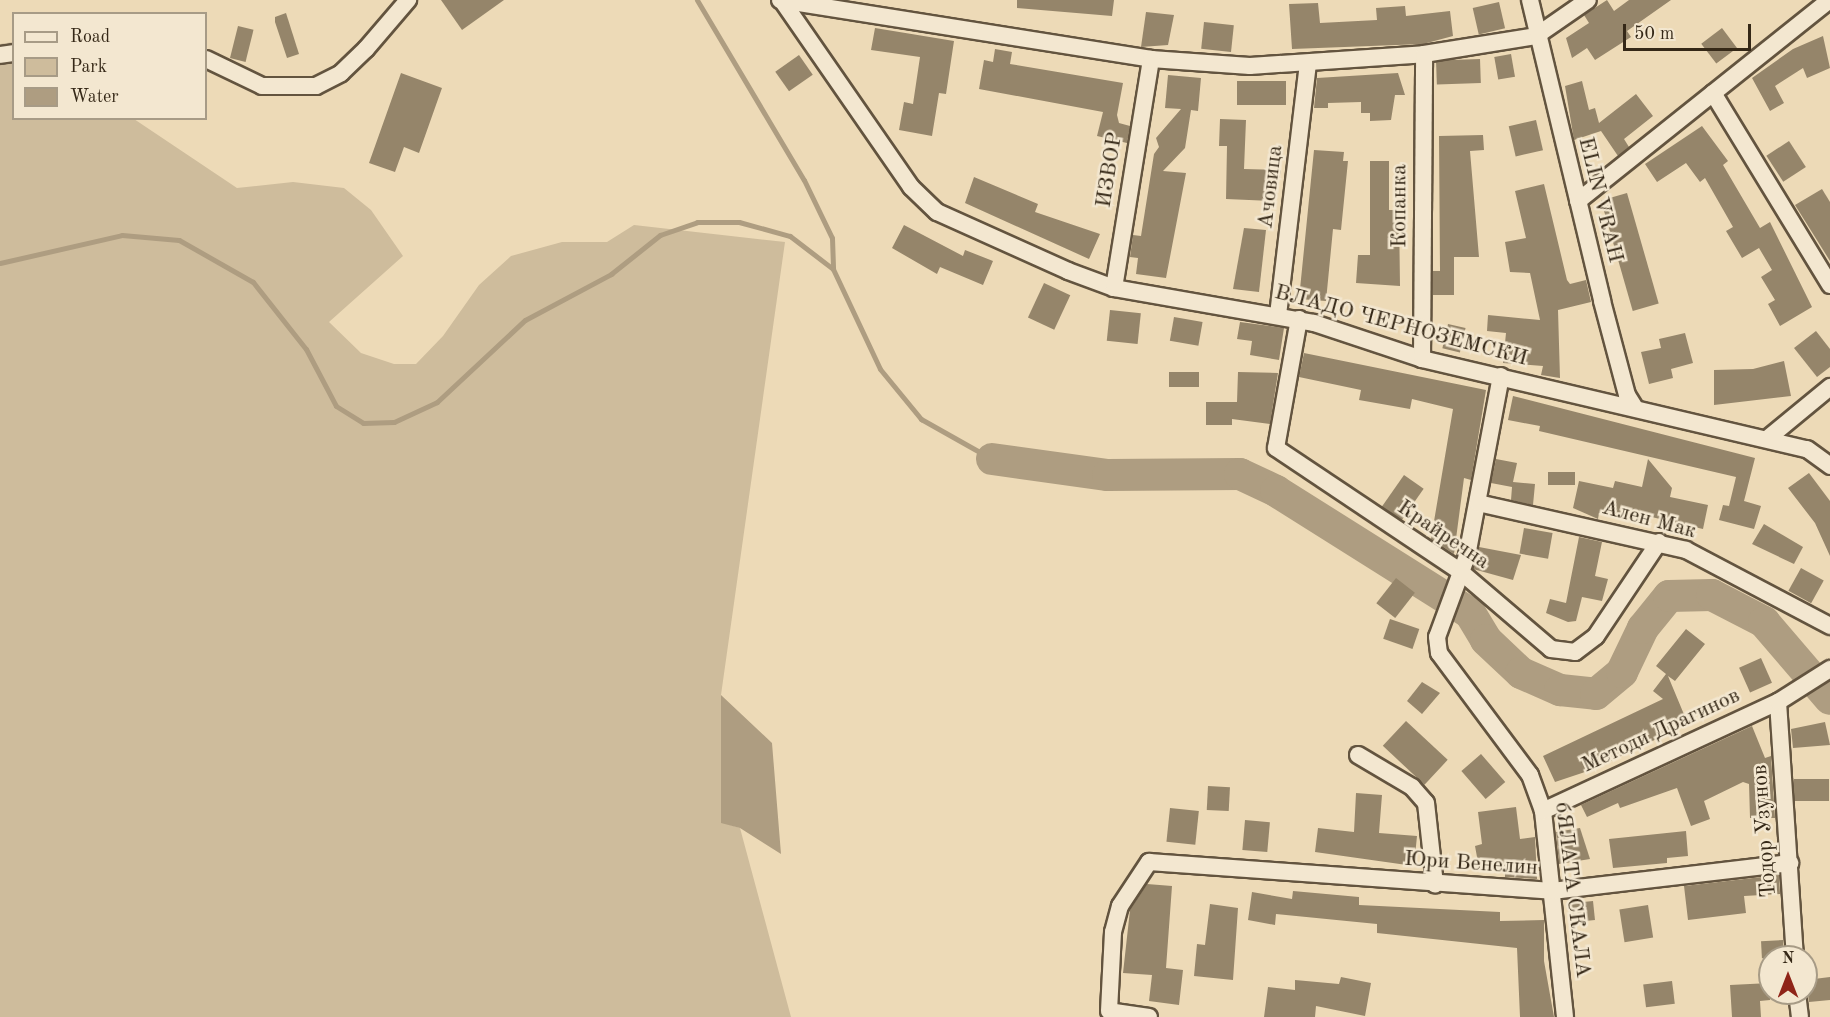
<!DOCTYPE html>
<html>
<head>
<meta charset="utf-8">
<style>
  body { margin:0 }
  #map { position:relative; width:1830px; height:1017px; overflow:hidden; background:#eddab7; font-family:"Old Standard TT",serif }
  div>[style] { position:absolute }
  .green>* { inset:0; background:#cebc9c }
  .water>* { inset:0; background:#ae9d81 }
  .stream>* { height:5px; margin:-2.5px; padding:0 2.5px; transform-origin:2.5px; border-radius:2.5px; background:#ae9d81 }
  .river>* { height:32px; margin:-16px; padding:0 16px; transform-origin:16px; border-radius:16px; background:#ae9d81 }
  .building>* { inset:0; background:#95856a; transform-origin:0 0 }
  .roads { filter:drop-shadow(2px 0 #63543f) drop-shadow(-2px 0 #63543f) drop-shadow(0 2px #63543f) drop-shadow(0 -2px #63543f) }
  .minor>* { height:16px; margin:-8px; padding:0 8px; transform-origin:8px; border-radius:8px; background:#f3e7d0 }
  span { translate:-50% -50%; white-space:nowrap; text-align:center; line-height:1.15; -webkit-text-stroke:5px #f3e7d0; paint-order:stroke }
  .street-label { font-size:22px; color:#352817 }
  .legend { position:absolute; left:12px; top:12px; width:195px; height:108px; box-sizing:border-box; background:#f3e7d0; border:2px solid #a79b86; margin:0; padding:8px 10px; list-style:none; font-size:18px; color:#352817 }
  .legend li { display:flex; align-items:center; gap:12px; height:30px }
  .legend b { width:30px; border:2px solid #a79b86 }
  .north { position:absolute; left:1758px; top:945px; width:60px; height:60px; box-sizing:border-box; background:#f3e7d0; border:2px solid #a79b86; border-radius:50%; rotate:0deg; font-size:16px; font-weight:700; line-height:24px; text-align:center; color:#352817 }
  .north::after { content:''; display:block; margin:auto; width:21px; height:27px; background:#8f2418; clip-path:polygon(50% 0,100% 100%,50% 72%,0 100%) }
  .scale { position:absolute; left:1623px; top:24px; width:128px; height:27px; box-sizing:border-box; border:3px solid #352817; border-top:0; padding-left:8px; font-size:18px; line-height:21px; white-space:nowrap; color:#352817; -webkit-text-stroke:4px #f3e7d0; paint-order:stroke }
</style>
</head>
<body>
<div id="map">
  <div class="green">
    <i style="clip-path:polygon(13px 42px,14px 118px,134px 119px,237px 188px,293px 182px,344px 188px,371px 210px,403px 256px,329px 322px,361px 353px,394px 364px,416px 364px,443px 336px,479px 285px,511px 256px,562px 242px,607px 242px,634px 225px,785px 242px,721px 695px,721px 822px,740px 828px,791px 1017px,0 1017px,0 44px)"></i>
  </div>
  <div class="water">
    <i style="clip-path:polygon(721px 695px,772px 743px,781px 854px,740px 828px,721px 823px)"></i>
  </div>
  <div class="stream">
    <i style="left:697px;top:0;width:209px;rotate:59.3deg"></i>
    <i style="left:804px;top:180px;width:64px;rotate:64.2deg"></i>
    <i style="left:832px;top:238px;width:31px;rotate:88deg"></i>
    <i style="left:0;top:263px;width:125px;rotate:-12.9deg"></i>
    <i style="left:122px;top:235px;width:57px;rotate:5deg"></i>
    <i style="left:179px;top:240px;width:85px;rotate:29.6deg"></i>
    <i style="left:253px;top:282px;width:85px;rotate:51.7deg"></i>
    <i style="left:306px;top:349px;width:64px;rotate:62.2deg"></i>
    <i style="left:336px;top:406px;width:32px;rotate:32deg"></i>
    <i style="left:363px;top:423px;width:31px;rotate:-2deg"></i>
    <i style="left:394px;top:422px;width:47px;rotate:-24.9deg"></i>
    <i style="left:437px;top:402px;width:120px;rotate:-43deg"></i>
    <i style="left:525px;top:320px;width:98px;rotate:-28.1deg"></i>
    <i style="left:611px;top:274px;width:63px;rotate:-38.5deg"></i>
    <i style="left:660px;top:235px;width:39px;rotate:-19deg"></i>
    <i style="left:697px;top:222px;width:42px"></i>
    <i style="left:739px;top:222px;width:53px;rotate:15.4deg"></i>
    <i style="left:790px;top:236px;width:54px;rotate:37.5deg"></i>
    <i style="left:833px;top:269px;width:110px;rotate:64.8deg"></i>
    <i style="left:880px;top:369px;width:65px;rotate:50.6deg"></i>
    <i style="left:921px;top:419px;width:81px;rotate:29.4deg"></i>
  </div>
  <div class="river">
    <i style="left:992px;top:459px;width:117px;rotate:7.9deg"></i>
    <i style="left:1108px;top:475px;width:132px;rotate:-0.4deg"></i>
    <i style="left:1240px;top:474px;width:40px;rotate:25deg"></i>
    <i style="left:1276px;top:491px;width:229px;rotate:32.2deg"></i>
    <i style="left:1470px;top:613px;width:31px;rotate:59deg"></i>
    <i style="left:1486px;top:640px;width:48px;rotate:43.3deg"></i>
    <i style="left:1521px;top:673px;width:43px;rotate:23.6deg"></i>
    <i style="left:1560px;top:690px;width:36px;rotate:6deg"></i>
    <i style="left:1596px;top:694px;width:34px;rotate:-40deg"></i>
    <i style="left:1622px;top:672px;width:49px;rotate:-64.5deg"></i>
    <i style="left:1643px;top:628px;width:41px;rotate:-50.9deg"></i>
    <i style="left:1669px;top:596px;width:43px;rotate:-1.3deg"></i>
    <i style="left:1712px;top:595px;width:59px;rotate:27.4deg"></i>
    <i style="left:1764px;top:622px;width:101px;rotate:49.4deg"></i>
  </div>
  <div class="building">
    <i style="clip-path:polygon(441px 0,504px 0,462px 30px)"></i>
    <i style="clip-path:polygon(1017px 0,1114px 0,1112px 16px,1017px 8px)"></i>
    <i style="clip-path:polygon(1607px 0,1614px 11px,1629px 0,1671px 0,1627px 31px,1631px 37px,1595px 60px,1587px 48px,1572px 58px,1566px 38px,1589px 23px,1584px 15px)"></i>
    <i style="left:1499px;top:2px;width:27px;height:27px;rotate:77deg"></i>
    <i style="clip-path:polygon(1318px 3px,1320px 23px,1377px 20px,1376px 8px,1405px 6px,1406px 16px,1450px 11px,1453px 36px,1423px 44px,1292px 49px,1289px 4px)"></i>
    <i style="clip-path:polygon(1146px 12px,1174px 15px,1168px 45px,1141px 47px)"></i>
    <i style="clip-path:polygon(286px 13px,299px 54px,287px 58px,275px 22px,275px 17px)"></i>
    <i style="left:1204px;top:22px;width:30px;height:27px;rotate:6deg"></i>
    <i style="left:238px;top:26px;width:16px;height:33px;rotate:14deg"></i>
    <i style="clip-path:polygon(875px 28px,954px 41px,946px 94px,939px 93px,932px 136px,899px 130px,904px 102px,913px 104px,920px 57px,871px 50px)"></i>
    <i style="left:1722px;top:28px;width:25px;height:26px;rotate:53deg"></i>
    <i style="clip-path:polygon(1823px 36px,1830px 68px,1807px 78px,1803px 68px,1775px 86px,1784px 103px,1770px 111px,1752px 78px,1793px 49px)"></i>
    <i style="clip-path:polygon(995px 49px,1012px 52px,1010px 64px,1123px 83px,1117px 115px,1119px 123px,1130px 126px,1127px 143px,1097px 136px,1103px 112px,979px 89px,984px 60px,993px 62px)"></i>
    <i style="left:1511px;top:54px;width:23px;height:17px;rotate:80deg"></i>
    <i style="left:799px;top:55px;width:24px;height:29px;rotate:55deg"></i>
    <i style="left:1480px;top:59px;width:24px;height:44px;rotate:88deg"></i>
    <i style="clip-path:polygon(401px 73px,442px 88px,419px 153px,404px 147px,395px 172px,369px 163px)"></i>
    <i style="clip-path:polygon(1398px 73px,1405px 95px,1395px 95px,1391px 120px,1370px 121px,1370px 113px,1361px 113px,1361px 102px,1328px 103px,1328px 108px,1314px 108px,1317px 78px)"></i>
    <i style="clip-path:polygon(1168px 75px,1201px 78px,1198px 111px,1191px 110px,1185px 148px,1163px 171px,1186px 173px,1166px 278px,1136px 274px,1138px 258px,1130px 257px,1133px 235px,1141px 236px,1154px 154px,1159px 147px,1156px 138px,1181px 109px,1165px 108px)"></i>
    <i style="left:1237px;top:81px;width:49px;height:24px"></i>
    <i style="clip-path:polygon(1582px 81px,1589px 110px,1595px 108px,1599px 123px,1636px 94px,1653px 116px,1624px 139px,1629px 147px,1618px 156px,1601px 131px,1574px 140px,1565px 86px)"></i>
    <i style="clip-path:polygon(1220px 119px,1246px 120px,1244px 169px,1281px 170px,1275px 201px,1226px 199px,1227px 146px,1219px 146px)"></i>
    <i style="left:1536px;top:120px;width:31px;height:28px;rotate:77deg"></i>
    <i style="clip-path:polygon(1702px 126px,1728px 161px,1723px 165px,1760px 228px,1770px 222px,1812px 307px,1780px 326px,1768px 304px,1775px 300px,1761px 277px,1772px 270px,1759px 248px,1742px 258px,1726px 231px,1733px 227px,1705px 178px,1700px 182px,1686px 163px,1657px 182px,1645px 164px)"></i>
    <i style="clip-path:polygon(1483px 135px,1484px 150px,1470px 151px,1479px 257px,1454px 257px,1454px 295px,1433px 295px,1433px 271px,1440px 271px,1439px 136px)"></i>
    <i style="left:1789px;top:141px;width:31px;height:27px;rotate:57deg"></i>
    <i style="clip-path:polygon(1314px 150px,1344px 152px,1343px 161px,1348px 161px,1341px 230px,1333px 229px,1326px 301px,1299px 299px)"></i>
    <i style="clip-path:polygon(1370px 161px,1389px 161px,1389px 210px,1399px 210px,1400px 286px,1356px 283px,1358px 255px,1370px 255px)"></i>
    <i style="clip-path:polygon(974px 177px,1038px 204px,1035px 212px,1100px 234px,1089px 259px,965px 203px)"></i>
    <i style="clip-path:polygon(1544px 184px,1567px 280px,1570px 284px,1586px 280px,1591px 302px,1558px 310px,1560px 378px,1541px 375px,1543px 366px,1503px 363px,1506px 333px,1487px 331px,1488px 315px,1540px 320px,1530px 273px,1510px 272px,1505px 242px,1526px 238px,1515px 191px)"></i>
    <i style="clip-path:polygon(1822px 189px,1830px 202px,1830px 261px,1795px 205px)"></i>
    <i style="left:1627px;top:193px;width:115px;height:27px;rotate:74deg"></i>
    <i style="clip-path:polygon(904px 225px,963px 256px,965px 250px,993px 261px,983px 285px,940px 267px,937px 274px,892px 248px)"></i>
    <i style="clip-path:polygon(1244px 228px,1266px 230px,1259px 292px,1233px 289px)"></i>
    <i style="left:1044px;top:283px;width:29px;height:38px;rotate:25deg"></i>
    <i style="left:1110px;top:310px;width:31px;height:31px;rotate:6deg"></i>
    <i style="left:1174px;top:317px;width:29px;height:24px;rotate:10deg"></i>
    <i style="clip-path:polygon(1240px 322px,1284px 328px,1279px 360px,1250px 355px,1252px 341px,1237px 339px)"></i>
    <i style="left:1448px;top:324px;width:18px;height:25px;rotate:13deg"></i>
    <i style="clip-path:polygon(1816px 331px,1830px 349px,1830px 367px,1817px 377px,1794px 348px)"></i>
    <i style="clip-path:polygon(1685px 333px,1693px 363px,1671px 369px,1673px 378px,1649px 384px,1641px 352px,1661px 348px,1659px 339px)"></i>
    <i style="clip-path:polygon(1304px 353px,1486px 390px,1471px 480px,1464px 478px,1454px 554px,1431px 539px,1453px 409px,1412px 399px,1410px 409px,1359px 400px,1361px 390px,1299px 377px)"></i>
    <i style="clip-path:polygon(1784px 361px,1791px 396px,1714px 405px,1714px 370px,1753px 369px)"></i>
    <i style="left:1169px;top:372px;width:30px;height:15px"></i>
    <i style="clip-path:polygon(1238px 372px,1278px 373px,1270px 424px,1232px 419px,1232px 425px,1206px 425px,1206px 402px,1237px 402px)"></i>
    <i style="clip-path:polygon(1513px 396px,1755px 458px,1744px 501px,1761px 506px,1754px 529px,1719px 520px,1723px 505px,1729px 506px,1736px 477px,1539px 431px,1540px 426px,1508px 420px)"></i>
    <i style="clip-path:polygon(1496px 459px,1517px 463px,1513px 482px,1535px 484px,1533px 505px,1511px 500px,1512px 487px,1491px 483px)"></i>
    <i style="clip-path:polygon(1648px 459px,1672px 488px,1670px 497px,1708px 505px,1703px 529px,1643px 515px,1642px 523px,1599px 513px,1598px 519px,1573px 508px,1579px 481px,1613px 488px,1615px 481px,1642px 487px)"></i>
    <i style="left:1548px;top:472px;width:27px;height:13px"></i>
    <i style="clip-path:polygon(1809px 473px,1830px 501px,1830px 556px,1815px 523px,1788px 488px)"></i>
    <i style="left:1404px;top:475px;width:24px;height:39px;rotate:35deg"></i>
    <i style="clip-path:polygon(1764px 524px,1803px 547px,1794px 564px,1752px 544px)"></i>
    <i style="left:1524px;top:528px;width:29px;height:26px;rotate:10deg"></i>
    <i style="clip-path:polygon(1579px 537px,1602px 542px,1595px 576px,1608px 579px,1602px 601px,1582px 597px,1576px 621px,1568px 622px,1546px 613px,1550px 599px,1566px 603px)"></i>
    <i style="clip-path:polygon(1479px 547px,1521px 555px,1513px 580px,1473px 569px)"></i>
    <i style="left:1801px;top:568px;width:26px;height:26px;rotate:29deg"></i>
    <i style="left:1396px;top:578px;width:24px;height:32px;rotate:38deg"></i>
    <i style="left:1390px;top:619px;width:31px;height:21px;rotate:19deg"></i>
    <i style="clip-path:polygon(1686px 629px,1705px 644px,1675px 681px,1668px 676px,1688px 724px,1594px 769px,1555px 782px,1543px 756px,1663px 699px,1653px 691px,1666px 674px,1656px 666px)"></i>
    <i style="left:1761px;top:658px;width:27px;height:24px;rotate:66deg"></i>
    <i style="clip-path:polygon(1422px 682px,1440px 693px,1422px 714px,1407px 701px)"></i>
    <i style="left:1406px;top:721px;width:57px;height:34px;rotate:43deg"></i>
    <i style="clip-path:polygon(1825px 722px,1830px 745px,1793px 748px,1791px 729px)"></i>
    <i style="clip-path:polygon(1752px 726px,1765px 758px,1771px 756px,1775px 818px,1750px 818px,1749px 784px,1743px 782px,1704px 801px,1710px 819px,1691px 826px,1677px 788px,1620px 808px,1618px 803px,1587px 817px,1581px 805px)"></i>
    <i style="left:1481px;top:754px;width:37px;height:26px;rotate:49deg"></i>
    <i style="left:1829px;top:779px;width:22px;height:35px;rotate:90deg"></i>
    <i style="left:1208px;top:786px;width:22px;height:24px;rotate:3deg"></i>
    <i style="clip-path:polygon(1356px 793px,1382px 795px,1379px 833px,1417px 836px,1414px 866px,1315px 852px,1318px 828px,1354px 832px)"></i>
    <i style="clip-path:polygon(1516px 807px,1520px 839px,1535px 837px,1537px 879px,1505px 877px,1505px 869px,1495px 870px,1495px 865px,1479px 868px,1475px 846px,1482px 844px,1478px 812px)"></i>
    <i style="left:1170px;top:808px;width:29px;height:34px;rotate:6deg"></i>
    <i style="left:1245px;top:820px;width:25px;height:30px;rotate:5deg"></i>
    <i style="clip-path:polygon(1580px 828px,1590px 859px,1559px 864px,1556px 832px)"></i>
    <i style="clip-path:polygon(1686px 831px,1688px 856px,1667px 858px,1667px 863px,1613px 868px,1609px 839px)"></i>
    <i style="clip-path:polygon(1779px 875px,1780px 894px,1744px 896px,1746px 913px,1688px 920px,1684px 886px)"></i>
    <i style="clip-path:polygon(1147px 884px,1172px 886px,1166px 968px,1183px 970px,1179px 1005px,1149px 1001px,1152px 975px,1123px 973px,1130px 910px)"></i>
    <i style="clip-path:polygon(1293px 891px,1359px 897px,1359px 905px,1500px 912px,1500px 921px,1544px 920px,1544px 961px,1554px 1017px,1520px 1017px,1517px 948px,1377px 933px,1377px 924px,1276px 914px,1275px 925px,1248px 920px,1252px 892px,1292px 899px)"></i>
    <i style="left:1593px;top:901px;width:19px;height:22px;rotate:84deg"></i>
    <i style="clip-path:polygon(1210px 904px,1238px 908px,1233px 980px,1194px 976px,1197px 944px,1205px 945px)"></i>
    <i style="left:1648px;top:905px;width:33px;height:29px;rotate:81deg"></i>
    <i style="left:1783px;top:940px;width:17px;height:22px;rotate:87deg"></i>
    <i style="clip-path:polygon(1341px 977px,1371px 983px,1365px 1016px,1316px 1006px,1315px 1017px,1264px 1017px,1268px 987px,1295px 990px,1295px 980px,1339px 984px)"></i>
    <i style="clip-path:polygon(1830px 977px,1830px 1000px,1809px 1002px,1806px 980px)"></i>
    <i style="left:1672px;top:981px;width:23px;height:29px;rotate:83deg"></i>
    <i style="clip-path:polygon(1770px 983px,1770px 1000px,1760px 1001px,1761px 1017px,1732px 1017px,1730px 985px)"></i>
  </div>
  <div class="roads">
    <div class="minor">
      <i style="left:780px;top:0;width:376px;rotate:9deg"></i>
      <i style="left:1151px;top:59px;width:99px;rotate:4deg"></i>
      <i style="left:1250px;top:66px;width:174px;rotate:-3.9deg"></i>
      <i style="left:1424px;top:54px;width:113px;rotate:-9.1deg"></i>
      <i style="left:1536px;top:36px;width:63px;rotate:-34.7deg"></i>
      <i style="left:1530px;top:0;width:309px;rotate:76.5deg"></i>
      <i style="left:1602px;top:301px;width:97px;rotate:75.1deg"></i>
      <i style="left:1627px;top:395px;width:15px;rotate:58deg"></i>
      <i style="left:783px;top:2px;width:225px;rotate:55.3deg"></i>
      <i style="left:911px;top:187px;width:36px;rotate:44deg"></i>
      <i style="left:937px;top:212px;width:144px;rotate:24.2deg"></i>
      <i style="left:1068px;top:271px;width:49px;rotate:20.3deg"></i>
      <i style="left:1114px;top:288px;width:203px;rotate:9.9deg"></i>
      <i style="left:1314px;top:323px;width:114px;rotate:18.4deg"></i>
      <i style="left:1422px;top:359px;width:395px;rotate:13.2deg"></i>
      <i style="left:1807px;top:449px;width:29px;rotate:36deg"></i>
      <i style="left:0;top:55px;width:14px;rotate:-8deg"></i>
      <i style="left:206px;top:59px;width:62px;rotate:25.7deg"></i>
      <i style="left:262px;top:86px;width:54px"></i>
      <i style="left:316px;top:86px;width:28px;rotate:-27deg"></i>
      <i style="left:341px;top:73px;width:35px;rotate:-44deg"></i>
      <i style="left:366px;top:49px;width:65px;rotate:-49.4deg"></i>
      <i style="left:1713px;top:93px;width:225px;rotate:58.6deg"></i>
      <i style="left:1578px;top:201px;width:322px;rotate:-38.6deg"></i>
      <i style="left:1114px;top:288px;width:232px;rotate:-80.8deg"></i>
      <i style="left:1278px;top:315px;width:253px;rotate:-83.2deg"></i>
      <i style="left:1299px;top:319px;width:131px;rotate:100.1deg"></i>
      <i style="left:1276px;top:448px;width:223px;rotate:33.8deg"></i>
      <i style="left:1461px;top:572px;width:118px;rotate:40.5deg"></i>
      <i style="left:1551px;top:649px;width:24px;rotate:7deg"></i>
      <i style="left:1575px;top:652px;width:26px;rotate:-37deg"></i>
      <i style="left:1596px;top:636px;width:113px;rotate:-56.2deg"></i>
      <i style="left:1422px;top:359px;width:305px;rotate:-89.6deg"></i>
      <i style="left:1501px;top:376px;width:183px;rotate:100.7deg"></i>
      <i style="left:1467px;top:556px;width:86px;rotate:110.3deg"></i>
      <i style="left:1437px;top:637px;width:16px;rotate:83deg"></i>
      <i style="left:1439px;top:653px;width:152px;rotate:53.3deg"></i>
      <i style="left:1530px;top:775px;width:38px;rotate:70deg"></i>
      <i style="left:1543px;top:811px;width:207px;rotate:83.9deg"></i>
      <i style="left:1767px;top:439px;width:82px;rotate:-39.5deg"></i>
      <i style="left:1478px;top:503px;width:213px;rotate:12.7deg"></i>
      <i style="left:1686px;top:550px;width:163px;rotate:27.8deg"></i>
      <i style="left:1778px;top:702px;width:256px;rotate:86.2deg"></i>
      <i style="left:1358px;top:755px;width:63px;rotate:30.7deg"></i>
      <i style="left:1412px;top:787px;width:21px;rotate:49deg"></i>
      <i style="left:1426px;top:803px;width:82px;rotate:83.7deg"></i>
      <i style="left:1543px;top:811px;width:259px;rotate:-24.9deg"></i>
      <i style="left:1778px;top:702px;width:62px;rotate:-32.4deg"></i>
      <i style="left:1797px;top:993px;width:24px;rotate:83deg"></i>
      <i style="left:1149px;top:1017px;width:40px;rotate:-171.5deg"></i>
      <i style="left:1109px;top:1011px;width:79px;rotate:-87.1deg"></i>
      <i style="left:1113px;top:932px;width:27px;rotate:-75deg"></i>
      <i style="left:1120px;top:906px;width:53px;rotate:-56.6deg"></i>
      <i style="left:1149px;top:862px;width:404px;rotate:4.1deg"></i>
      <i style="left:1552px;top:891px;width:240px;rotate:-6.7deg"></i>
    </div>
  </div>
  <div class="street-label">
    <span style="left:1110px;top:170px;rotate:-81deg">ИЗВОР</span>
    <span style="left:1271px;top:187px;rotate:-83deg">Ачовица</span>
    <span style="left:1600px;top:200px;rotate:76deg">ELIN VRAH</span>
    <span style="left:1400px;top:206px;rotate:-90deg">Копанка</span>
    <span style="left:1401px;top:326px;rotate:15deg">ВЛАДО ЧЕРНОЗЕМСКИ</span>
    <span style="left:1649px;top:520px;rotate:15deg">Ален Мак</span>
    <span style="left:1443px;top:535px;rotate:34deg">Крайречна</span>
    <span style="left:1661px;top:731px;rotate:-25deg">Методи Драгинов</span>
    <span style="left:1765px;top:831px;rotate:-94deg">Тодор Узунов</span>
    <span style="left:1471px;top:864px;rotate:4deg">Юри Венелин</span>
    <span style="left:1572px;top:890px;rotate:83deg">бЯЛАТА СКАЛА</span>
  </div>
  <ul class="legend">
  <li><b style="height:8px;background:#f3e7d0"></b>Road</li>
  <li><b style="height:16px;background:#cebc9c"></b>Park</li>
  <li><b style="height:16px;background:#ae9d81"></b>Water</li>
  </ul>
  <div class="north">N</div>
  <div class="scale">50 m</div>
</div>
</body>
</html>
